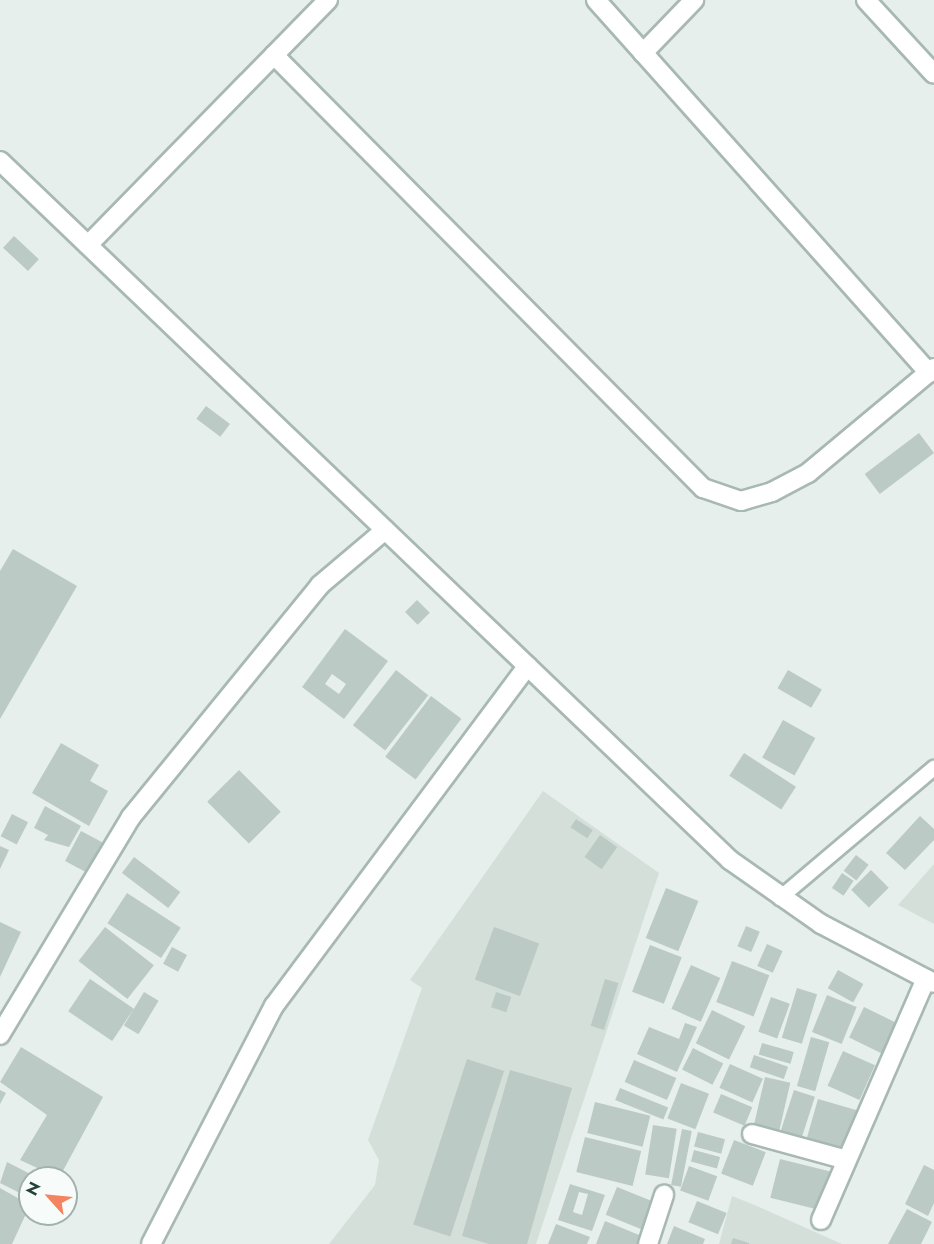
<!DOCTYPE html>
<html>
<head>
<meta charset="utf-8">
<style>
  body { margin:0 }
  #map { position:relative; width:934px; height:1244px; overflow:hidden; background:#e6efeb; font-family:Jost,sans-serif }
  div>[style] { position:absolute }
  .built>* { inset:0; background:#d4dfda }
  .building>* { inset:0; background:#bbcac4; transform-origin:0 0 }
  .roads { filter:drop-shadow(2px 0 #a8b8b2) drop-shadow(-2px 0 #a8b8b2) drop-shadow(0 2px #a8b8b2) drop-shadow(0 -2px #a8b8b2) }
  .service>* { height:14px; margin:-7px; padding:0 7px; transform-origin:7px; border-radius:7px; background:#fff }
  .minor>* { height:18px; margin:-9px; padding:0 9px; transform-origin:9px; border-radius:9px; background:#fff }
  span { translate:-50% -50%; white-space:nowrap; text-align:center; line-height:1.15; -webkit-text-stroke:6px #f7fbf9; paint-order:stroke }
  .north { position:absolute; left:18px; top:1166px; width:60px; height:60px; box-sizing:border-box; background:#f7fbf9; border:2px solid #a3b1ad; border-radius:50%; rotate:297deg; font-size:16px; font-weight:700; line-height:24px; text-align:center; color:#24423a }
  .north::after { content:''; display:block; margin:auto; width:21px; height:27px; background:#f4845f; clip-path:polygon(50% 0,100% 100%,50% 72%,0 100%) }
</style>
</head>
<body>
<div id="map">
  <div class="built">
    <i style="clip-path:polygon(543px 791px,659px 873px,536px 1244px,329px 1244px,375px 1185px,379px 1160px,368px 1140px,422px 988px,410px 980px)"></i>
    <i style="clip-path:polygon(934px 864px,934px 924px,898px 905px)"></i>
    <i style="clip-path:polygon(732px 1196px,757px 1206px,842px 1244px,719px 1244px)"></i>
  </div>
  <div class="building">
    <i style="left:14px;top:236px;width:34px;height:16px;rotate:43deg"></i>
    <i style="left:206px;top:406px;width:30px;height:16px;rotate:37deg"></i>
    <i style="left:919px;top:433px;width:25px;height:68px;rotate:53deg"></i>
    <i style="clip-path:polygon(13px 549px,77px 586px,0 719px,0 571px)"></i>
    <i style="left:417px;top:600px;width:18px;height:17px;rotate:45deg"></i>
    <i style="clip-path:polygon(evenodd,345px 629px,388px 661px,344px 719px,302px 687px,345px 629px,332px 674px,346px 684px,339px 694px,325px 684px,332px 674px)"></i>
    <i style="left:396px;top:670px;width:41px;height:70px;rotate:38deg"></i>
    <i style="left:788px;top:670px;width:39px;height:21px;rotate:30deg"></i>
    <i style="left:431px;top:696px;width:38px;height:76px;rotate:37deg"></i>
    <i style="left:783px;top:720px;width:37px;height:43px;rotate:29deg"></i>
    <i style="clip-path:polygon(61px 743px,99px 765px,90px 781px,108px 791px,89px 826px,32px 793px)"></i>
    <i style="left:744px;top:753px;width:62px;height:27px;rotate:33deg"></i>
    <i style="left:239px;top:770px;width:59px;height:45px;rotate:45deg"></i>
    <i style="clip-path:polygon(45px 806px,81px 826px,69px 847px,44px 840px,48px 835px,34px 828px)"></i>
    <i style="left:12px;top:814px;width:18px;height:25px;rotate:27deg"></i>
    <i style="clip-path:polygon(920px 816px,934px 829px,934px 840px,905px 870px,886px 853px)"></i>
    <i style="left:576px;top:819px;width:20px;height:10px;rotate:33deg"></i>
    <i style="left:81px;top:831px;width:24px;height:34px;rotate:28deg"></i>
    <i style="left:600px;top:835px;width:21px;height:27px;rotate:35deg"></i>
    <i style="clip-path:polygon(0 846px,9px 850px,0 869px)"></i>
    <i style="left:856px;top:855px;width:16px;height:20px;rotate:38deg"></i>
    <i style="left:134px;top:857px;width:58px;height:20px;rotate:37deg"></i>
    <i style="left:871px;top:870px;width:25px;height:28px;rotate:45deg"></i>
    <i style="left:842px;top:873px;width:14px;height:18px;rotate:34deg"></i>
    <i style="left:666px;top:888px;width:35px;height:54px;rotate:22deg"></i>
    <i style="left:127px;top:893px;width:64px;height:36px;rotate:33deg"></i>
    <i style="clip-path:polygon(0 922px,21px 932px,0 977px)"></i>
    <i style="left:746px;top:926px;width:15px;height:22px;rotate:23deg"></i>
    <i style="left:105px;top:927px;width:62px;height:43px;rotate:38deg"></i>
    <i style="left:494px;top:927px;width:48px;height:56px;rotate:20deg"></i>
    <i style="left:767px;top:944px;width:17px;height:24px;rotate:24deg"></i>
    <i style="left:650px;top:945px;width:34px;height:50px;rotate:21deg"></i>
    <i style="left:172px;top:947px;width:17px;height:19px;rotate:28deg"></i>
    <i style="left:732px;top:961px;width:40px;height:44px;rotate:21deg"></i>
    <i style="left:691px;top:965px;width:32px;height:48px;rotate:24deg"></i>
    <i style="left:838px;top:970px;width:29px;height:21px;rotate:29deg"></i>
    <i style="left:90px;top:979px;width:53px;height:39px;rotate:34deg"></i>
    <i style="left:605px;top:979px;width:14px;height:49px;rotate:17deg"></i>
    <i style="left:797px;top:988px;width:21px;height:52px;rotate:17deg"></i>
    <i style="left:144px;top:992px;width:17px;height:39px;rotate:31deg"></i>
    <i style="left:496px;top:992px;width:16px;height:16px;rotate:18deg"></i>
    <i style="left:827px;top:995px;width:32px;height:40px;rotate:22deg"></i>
    <i style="left:771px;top:997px;width:20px;height:37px;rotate:20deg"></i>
    <i style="left:864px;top:1007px;width:37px;height:34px;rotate:26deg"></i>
    <i style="left:712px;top:1010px;width:37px;height:37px;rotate:26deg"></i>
    <i style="clip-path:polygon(685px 1023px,697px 1027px,677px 1072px,637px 1054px,649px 1027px,679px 1039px)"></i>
    <i style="left:811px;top:1037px;width:19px;height:51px;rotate:16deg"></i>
    <i style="left:762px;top:1043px;width:33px;height:12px;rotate:16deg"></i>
    <i style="clip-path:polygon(21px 1047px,103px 1097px,59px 1178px,20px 1160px,47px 1115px,0 1082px)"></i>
    <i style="left:693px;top:1048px;width:34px;height:24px;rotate:27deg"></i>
    <i style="left:843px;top:1051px;width:35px;height:38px;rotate:24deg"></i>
    <i style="left:754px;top:1055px;width:36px;height:13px;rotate:19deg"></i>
    <i style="left:467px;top:1059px;width:39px;height:174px;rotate:18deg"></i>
    <i style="left:634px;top:1060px;width:46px;height:24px;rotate:23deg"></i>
    <i style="left:730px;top:1064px;width:36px;height:26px;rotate:24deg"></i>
    <i style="clip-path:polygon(510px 1070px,572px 1088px,527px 1244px,489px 1244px,462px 1236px)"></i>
    <i style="left:765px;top:1077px;width:26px;height:52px;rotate:13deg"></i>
    <i style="left:681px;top:1083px;width:30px;height:38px;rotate:21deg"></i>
    <i style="left:620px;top:1088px;width:52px;height:13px;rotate:22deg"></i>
    <i style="clip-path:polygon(0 1090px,6px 1093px,0 1104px)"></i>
    <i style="left:794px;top:1090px;width:22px;height:47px;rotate:18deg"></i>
    <i style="left:721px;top:1094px;width:34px;height:20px;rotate:23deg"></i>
    <i style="left:818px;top:1099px;width:44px;height:48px;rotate:16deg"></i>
    <i style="left:595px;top:1102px;width:57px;height:32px;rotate:14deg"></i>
    <i style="left:653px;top:1125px;width:24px;height:50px;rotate:9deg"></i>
    <i style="left:682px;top:1129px;width:10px;height:57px;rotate:11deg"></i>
    <i style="left:698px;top:1132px;width:28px;height:15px;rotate:15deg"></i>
    <i style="left:585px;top:1137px;width:58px;height:36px;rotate:14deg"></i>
    <i style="left:734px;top:1140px;width:34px;height:36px;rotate:21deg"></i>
    <i style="left:694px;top:1150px;width:27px;height:12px;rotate:15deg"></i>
    <i style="left:780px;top:1159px;width:55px;height:40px;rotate:14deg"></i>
    <i style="clip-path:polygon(7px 1162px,38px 1178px,30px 1178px,30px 1198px,0 1183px)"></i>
    <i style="clip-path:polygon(924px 1165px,934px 1170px,934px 1203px,928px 1216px,905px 1204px)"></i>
    <i style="left:689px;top:1166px;width:30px;height:26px;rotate:20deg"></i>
    <i style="clip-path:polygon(evenodd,570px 1184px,605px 1195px,592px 1231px,558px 1220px,570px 1184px,579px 1192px,588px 1194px,582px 1215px,573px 1212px,579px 1192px)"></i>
    <i style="left:617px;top:1187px;width:43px;height:30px;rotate:22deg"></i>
    <i style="clip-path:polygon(0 1188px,30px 1205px,12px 1244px,0 1244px)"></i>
    <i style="left:697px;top:1201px;width:32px;height:23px;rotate:22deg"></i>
    <i style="clip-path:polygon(907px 1209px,932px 1222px,921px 1244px,888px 1244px)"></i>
    <i style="clip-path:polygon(605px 1221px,644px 1237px,641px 1244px,596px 1244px)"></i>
    <i style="clip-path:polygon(556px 1224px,590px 1237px,587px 1244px,548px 1244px)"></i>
    <i style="clip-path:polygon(674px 1226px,705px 1239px,703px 1244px,667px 1244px)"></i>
    <i style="clip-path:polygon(733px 1238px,749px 1243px,749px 1244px,731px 1244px)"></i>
  </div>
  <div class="roads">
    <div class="service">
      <i style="left:780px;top:898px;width:202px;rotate:-40.2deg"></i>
    </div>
    <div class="minor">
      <i style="left:596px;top:0;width:500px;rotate:48.24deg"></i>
      <i style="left:866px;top:0;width:100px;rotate:47.4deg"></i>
      <i style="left:643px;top:53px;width:74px;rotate:-46.1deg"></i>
      <i style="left:274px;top:55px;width:610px;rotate:45.27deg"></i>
      <i style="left:703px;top:488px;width:40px;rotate:18.9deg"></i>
      <i style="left:741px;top:501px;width:32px;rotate:-16deg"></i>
      <i style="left:772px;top:492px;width:41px;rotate:-27.8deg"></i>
      <i style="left:808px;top:473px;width:164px;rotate:-39.8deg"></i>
      <i style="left:0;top:161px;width:1011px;rotate:43.76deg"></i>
      <i style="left:730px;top:860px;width:111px;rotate:35.1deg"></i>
      <i style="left:821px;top:924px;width:127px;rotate:27.6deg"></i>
      <i style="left:88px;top:245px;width:343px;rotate:-45.6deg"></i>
      <i style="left:0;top:1035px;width:254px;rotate:-59deg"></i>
      <i style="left:131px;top:817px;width:299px;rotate:-50.8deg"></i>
      <i style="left:320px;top:585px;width:85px;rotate:-40.2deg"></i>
      <i style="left:752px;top:1134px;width:98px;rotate:15.3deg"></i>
      <i style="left:821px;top:1220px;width:263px;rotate:-66.5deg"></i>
      <i style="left:151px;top:1244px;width:268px;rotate:-62.7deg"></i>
      <i style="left:274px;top:1006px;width:424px;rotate:-53.3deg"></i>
      <i style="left:648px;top:1244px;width:52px;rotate:-71.9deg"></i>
    </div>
  </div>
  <div class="north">N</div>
</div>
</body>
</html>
